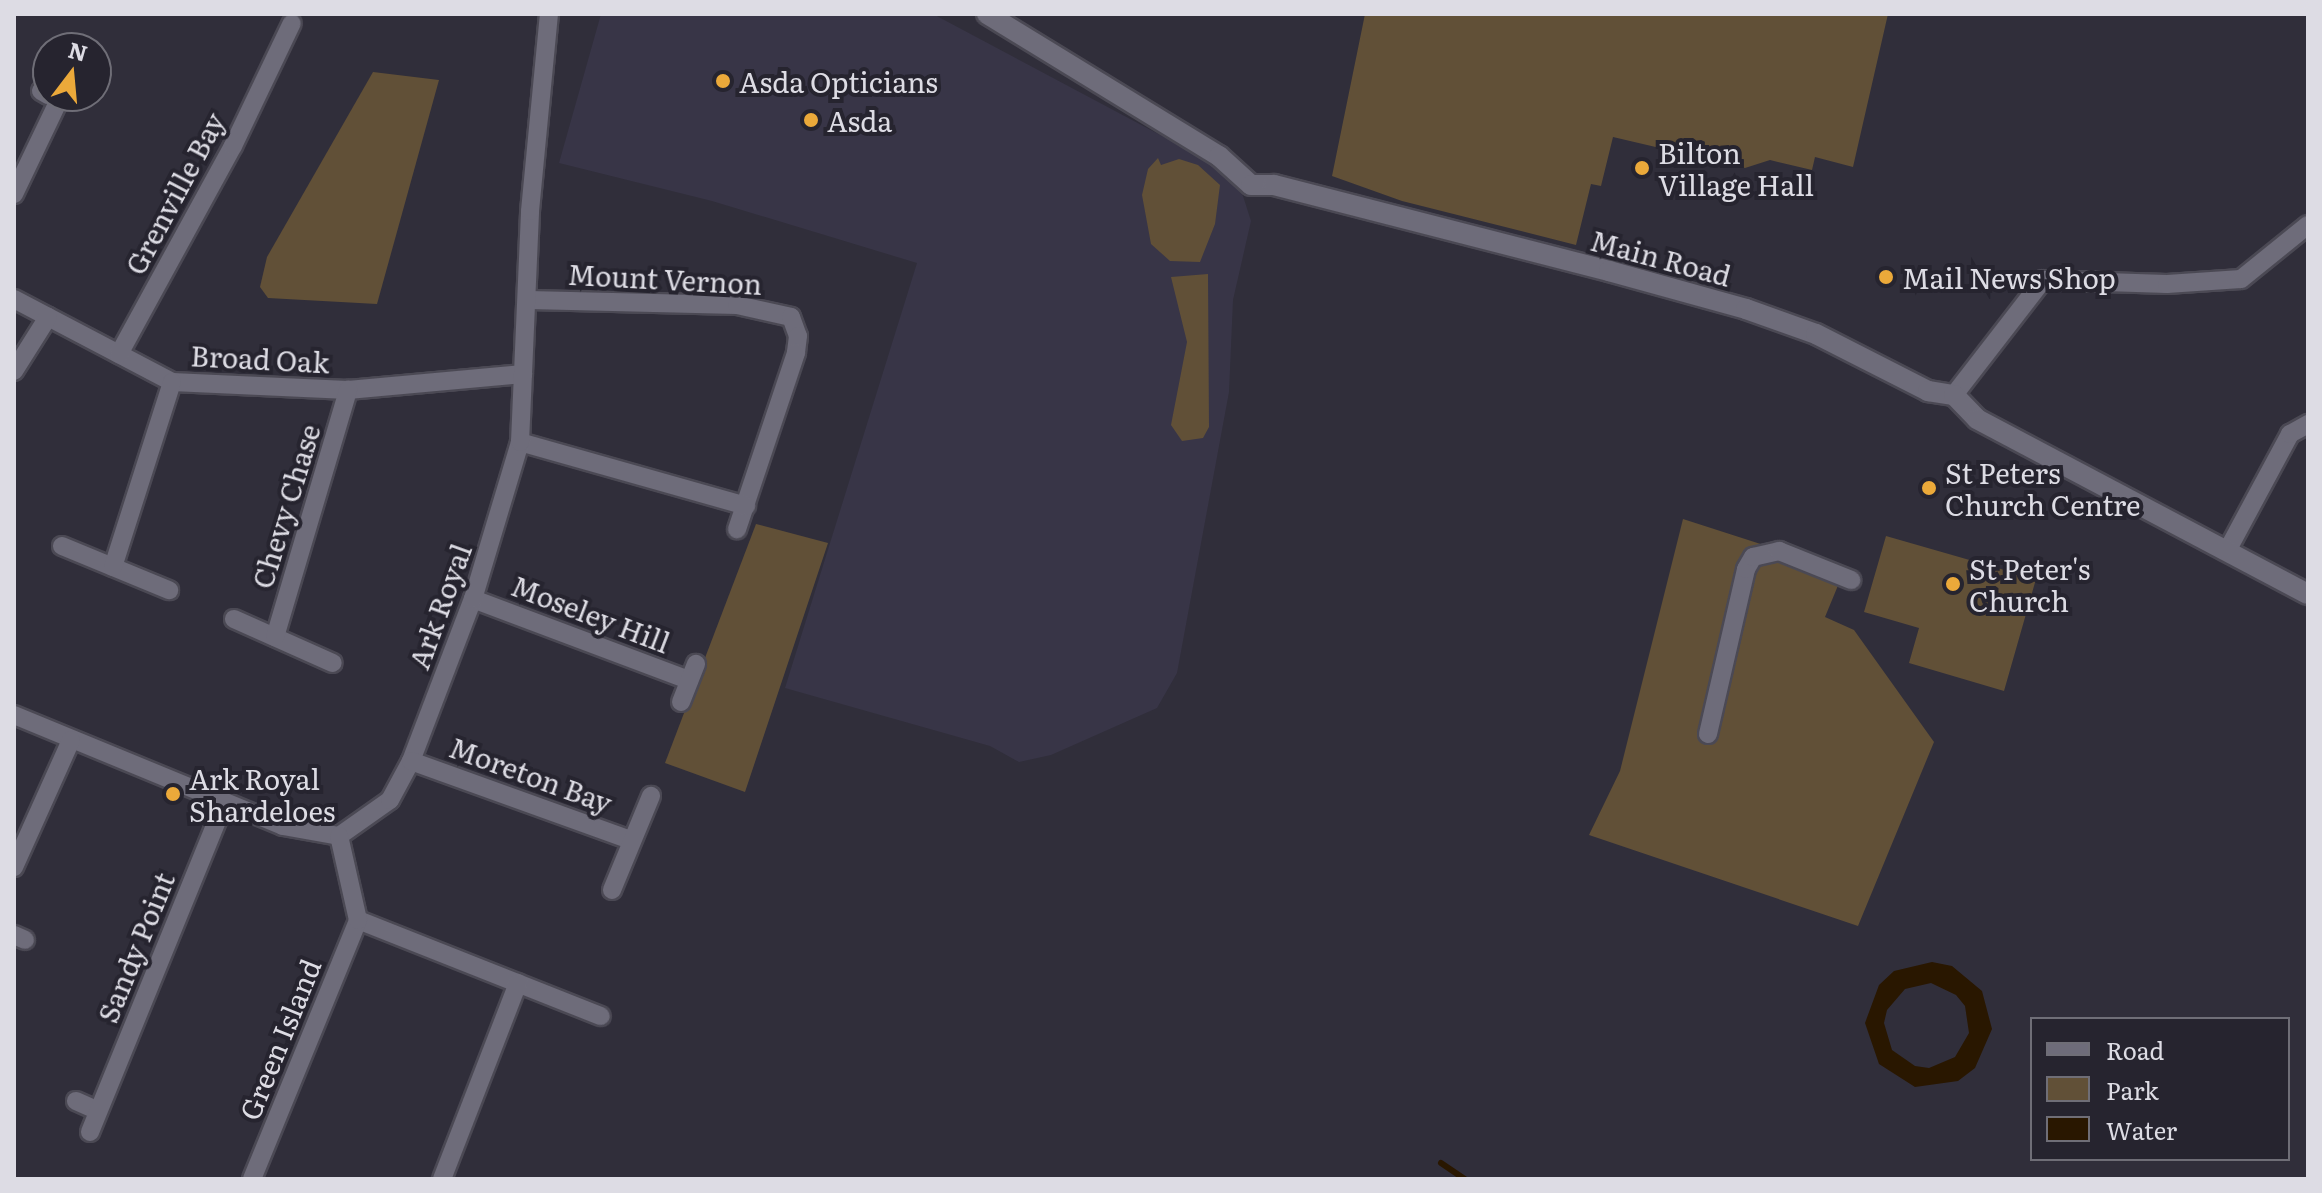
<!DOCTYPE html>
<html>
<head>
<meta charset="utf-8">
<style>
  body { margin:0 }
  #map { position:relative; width:2322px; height:1193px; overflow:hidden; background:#302e3a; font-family:Literata,serif }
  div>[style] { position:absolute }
  .built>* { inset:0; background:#383547 }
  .green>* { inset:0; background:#615037 }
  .water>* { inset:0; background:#291700 }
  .stream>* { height:6px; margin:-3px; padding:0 3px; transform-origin:3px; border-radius:3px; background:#291700 }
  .roads { filter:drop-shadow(2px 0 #4b4954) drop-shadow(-2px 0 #4b4954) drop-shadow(0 2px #4b4954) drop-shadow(0 -2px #4b4954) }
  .minor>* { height:18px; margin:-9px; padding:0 9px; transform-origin:9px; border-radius:9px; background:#6e6c7a }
  .secondary>* { height:20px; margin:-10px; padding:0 10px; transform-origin:10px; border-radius:10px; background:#6e6c7a }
  .dots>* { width:22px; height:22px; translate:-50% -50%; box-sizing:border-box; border:4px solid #26242f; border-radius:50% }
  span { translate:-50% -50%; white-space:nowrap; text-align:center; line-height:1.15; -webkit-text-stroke:8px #26242f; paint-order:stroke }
  .poi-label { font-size:28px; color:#dddce4 }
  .left { translate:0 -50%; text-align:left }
  .street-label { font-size:28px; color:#dddce4 }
  .frame { position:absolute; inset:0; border:16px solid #dddce4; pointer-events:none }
  .legend { position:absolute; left:2030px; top:1017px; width:260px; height:144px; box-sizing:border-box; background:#26242f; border:2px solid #6f6e77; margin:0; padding:10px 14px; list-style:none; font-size:24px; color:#dddce4 }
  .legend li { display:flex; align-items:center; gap:16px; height:40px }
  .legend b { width:40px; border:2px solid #6f6e77 }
  .north { position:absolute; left:32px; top:32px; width:80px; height:80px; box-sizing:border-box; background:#26242f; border:2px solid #6f6e77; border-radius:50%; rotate:16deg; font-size:22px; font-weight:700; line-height:32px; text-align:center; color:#dddce4 }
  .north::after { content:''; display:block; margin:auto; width:28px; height:36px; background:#eba93a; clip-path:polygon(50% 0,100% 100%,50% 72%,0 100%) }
</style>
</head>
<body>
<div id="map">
  <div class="built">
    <i style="clip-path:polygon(601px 14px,933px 14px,1194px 153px,1228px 177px,1243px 196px,1251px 221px,1233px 300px,1229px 392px,1177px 673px,1157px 708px,1051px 755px,1019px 762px,990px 746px,785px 688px,917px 263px,712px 201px,559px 163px)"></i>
  </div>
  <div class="green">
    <i style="clip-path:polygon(1365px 14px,1888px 14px,1853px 167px,1815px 157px,1812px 170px,1770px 160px,1745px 168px,1613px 137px,1601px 186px,1591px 184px,1576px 245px,1402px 201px,1332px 176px)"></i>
    <i style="clip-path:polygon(373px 72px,439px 80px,377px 304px,268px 298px,260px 287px,267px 257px)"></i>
    <i style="clip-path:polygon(1158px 158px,1161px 165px,1179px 159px,1198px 165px,1220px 185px,1215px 224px,1200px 262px,1170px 261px,1151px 244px,1142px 195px,1148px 169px)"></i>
    <i style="clip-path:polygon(1208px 274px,1209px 427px,1203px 438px,1182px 441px,1171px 425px,1187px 342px,1171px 277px)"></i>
    <i style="clip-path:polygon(1683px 519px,1844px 571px,1825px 617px,1854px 630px,1934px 742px,1858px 926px,1589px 835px,1620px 771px)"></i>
    <i style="clip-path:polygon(756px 524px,828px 543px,745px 792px,665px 763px)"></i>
    <i style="clip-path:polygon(1886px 536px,2036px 579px,2004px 691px,1909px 663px,1919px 628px,1864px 612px)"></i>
  </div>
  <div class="water">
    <i style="clip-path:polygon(evenodd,1932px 962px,1952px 966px,1982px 991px,1992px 1029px,1975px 1068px,1958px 1081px,1915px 1087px,1879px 1064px,1865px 1023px,1879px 985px,1894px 971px,1932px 962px,1931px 983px,1956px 995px,1965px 1006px,1969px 1033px,1955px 1057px,1929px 1068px,1915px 1066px,1892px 1050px,1884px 1023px,1887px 1010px,1905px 989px,1931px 983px)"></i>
  </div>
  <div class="stream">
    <i style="left:1441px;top:1163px;width:29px;rotate:34deg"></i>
  </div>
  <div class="roads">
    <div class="minor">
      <i style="left:41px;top:91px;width:8px;rotate:30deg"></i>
      <i style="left:14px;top:194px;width:109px;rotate:-64.4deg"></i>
      <i style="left:14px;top:299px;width:178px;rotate:27.7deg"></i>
      <i style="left:172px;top:382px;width:176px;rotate:2.6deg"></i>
      <i style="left:348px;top:390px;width:176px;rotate:-5.2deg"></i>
      <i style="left:529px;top:300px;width:208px;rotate:1.4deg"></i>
      <i style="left:737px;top:305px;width:55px;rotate:12.5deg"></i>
      <i style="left:791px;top:317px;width:20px;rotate:70deg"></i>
      <i style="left:798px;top:336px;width:17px;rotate:97deg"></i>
      <i style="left:796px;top:353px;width:186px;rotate:108.5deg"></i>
      <i style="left:119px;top:354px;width:237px;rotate:-61.3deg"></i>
      <i style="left:233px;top:146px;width:136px;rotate:-64.4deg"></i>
      <i style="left:14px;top:371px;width:64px;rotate:-57.8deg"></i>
      <i style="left:1954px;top:395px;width:145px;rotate:-52.3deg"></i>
      <i style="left:2043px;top:280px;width:124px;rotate:1.8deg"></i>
      <i style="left:2167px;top:284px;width:74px;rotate:-3.9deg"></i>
      <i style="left:2241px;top:279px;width:86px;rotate:-38.9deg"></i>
      <i style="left:520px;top:442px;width:235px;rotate:15.8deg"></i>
      <i style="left:62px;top:546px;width:116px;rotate:22.4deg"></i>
      <i style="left:2227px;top:551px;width:133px;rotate:-61.7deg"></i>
      <i style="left:2290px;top:434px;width:21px;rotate:-29deg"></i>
      <i style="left:113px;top:567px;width:194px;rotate:-72.3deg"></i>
      <i style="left:473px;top:599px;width:231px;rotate:20.6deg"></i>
      <i style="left:234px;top:619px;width:108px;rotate:24deg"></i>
      <i style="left:275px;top:637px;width:258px;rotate:-73.5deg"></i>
      <i style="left:681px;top:702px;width:41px;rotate:-68.5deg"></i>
      <i style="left:14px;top:715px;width:291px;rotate:22.4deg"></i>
      <i style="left:283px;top:826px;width:57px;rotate:10.1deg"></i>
      <i style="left:339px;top:836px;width:62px;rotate:-35.2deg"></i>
      <i style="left:390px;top:800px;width:44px;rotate:-61.7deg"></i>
      <i style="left:411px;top:761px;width:173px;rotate:-69.1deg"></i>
      <i style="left:473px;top:599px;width:164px;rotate:-73.3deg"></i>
      <i style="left:520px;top:442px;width:231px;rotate:-87.5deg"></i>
      <i style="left:530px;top:211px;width:198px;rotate:-84.5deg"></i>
      <i style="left:1708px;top:734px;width:169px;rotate:-77deg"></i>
      <i style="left:1746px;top:569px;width:14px;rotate:-60deg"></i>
      <i style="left:1753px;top:557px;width:27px;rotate:-13deg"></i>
      <i style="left:1779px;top:551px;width:78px;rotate:21.9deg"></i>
      <i style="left:411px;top:761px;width:234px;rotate:19.8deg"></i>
      <i style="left:14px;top:867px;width:139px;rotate:-65.8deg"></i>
      <i style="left:612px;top:890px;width:102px;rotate:-67.5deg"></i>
      <i style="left:358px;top:920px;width:261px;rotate:21.6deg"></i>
      <i style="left:14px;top:935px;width:12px;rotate:24deg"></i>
      <i style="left:76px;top:1101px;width:24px;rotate:24deg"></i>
      <i style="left:90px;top:1132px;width:354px;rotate:-67.8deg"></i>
      <i style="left:252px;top:1179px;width:280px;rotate:-67.7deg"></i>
      <i style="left:358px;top:920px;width:86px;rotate:-102.7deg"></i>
      <i style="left:442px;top:1179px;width:210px;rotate:-68.8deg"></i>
    </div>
    <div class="secondary">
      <i style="left:987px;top:14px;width:272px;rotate:31.5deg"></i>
      <i style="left:1219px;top:156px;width:43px;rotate:42.2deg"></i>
      <i style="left:1251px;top:185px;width:23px"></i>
      <i style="left:1274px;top:185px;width:346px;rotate:14.4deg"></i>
      <i style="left:1609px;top:271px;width:142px;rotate:15.5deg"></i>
      <i style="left:1746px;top:309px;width:74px;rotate:19.7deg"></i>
      <i style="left:1816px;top:334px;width:126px;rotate:27deg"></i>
      <i style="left:1928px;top:391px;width:26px;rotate:9deg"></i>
      <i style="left:1954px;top:395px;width:33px;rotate:46deg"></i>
      <i style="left:1977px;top:419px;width:374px;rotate:27.9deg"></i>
    </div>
  </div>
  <div class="dots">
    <i style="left:723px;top:81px;background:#eba93a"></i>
    <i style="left:811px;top:120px;background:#eba93a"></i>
    <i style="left:1642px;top:168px;background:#eba93a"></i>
    <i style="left:1886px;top:277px;background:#eba93a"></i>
    <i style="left:1929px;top:488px;background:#eba93a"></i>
    <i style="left:1953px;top:584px;background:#eba93a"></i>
    <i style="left:173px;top:794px;background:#eba93a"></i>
  </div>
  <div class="poi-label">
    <span class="left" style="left:739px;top:81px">Asda Opticians</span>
    <span class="left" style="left:827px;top:120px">Asda</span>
    <span class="left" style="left:1658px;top:168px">Bilton<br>Village Hall</span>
    <span class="left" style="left:1902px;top:277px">Mail News Shop</span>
    <span class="left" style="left:1945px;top:488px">St Peters<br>Church Centre</span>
    <span class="left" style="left:1969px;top:584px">St Peter's<br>Church</span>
    <span class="left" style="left:189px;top:794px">Ark Royal<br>Shardeloes</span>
  </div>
  <div class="street-label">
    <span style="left:174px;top:193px;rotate:-62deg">Grenville Bay</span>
    <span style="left:1661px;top:257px;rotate:15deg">Main Road</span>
    <span style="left:665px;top:278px;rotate:3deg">Mount Vernon</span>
    <span style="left:260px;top:358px;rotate:3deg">Broad Oak</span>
    <span style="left:285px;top:506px;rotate:-73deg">Chevy Chase</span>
    <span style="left:439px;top:606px;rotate:-70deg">Ark Royal</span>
    <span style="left:591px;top:613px;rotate:21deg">Moseley Hill</span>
    <span style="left:531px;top:774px;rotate:20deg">Moreton Bay</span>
    <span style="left:135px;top:947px;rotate:-68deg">Sandy Point</span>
    <span style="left:279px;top:1039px;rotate:-68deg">Green Island</span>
  </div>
  <div class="frame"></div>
  <ul class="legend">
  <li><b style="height:10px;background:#6e6c7a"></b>Road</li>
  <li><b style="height:22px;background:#615037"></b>Park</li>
  <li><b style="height:22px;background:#291700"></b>Water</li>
  </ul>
  <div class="north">N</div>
</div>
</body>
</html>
